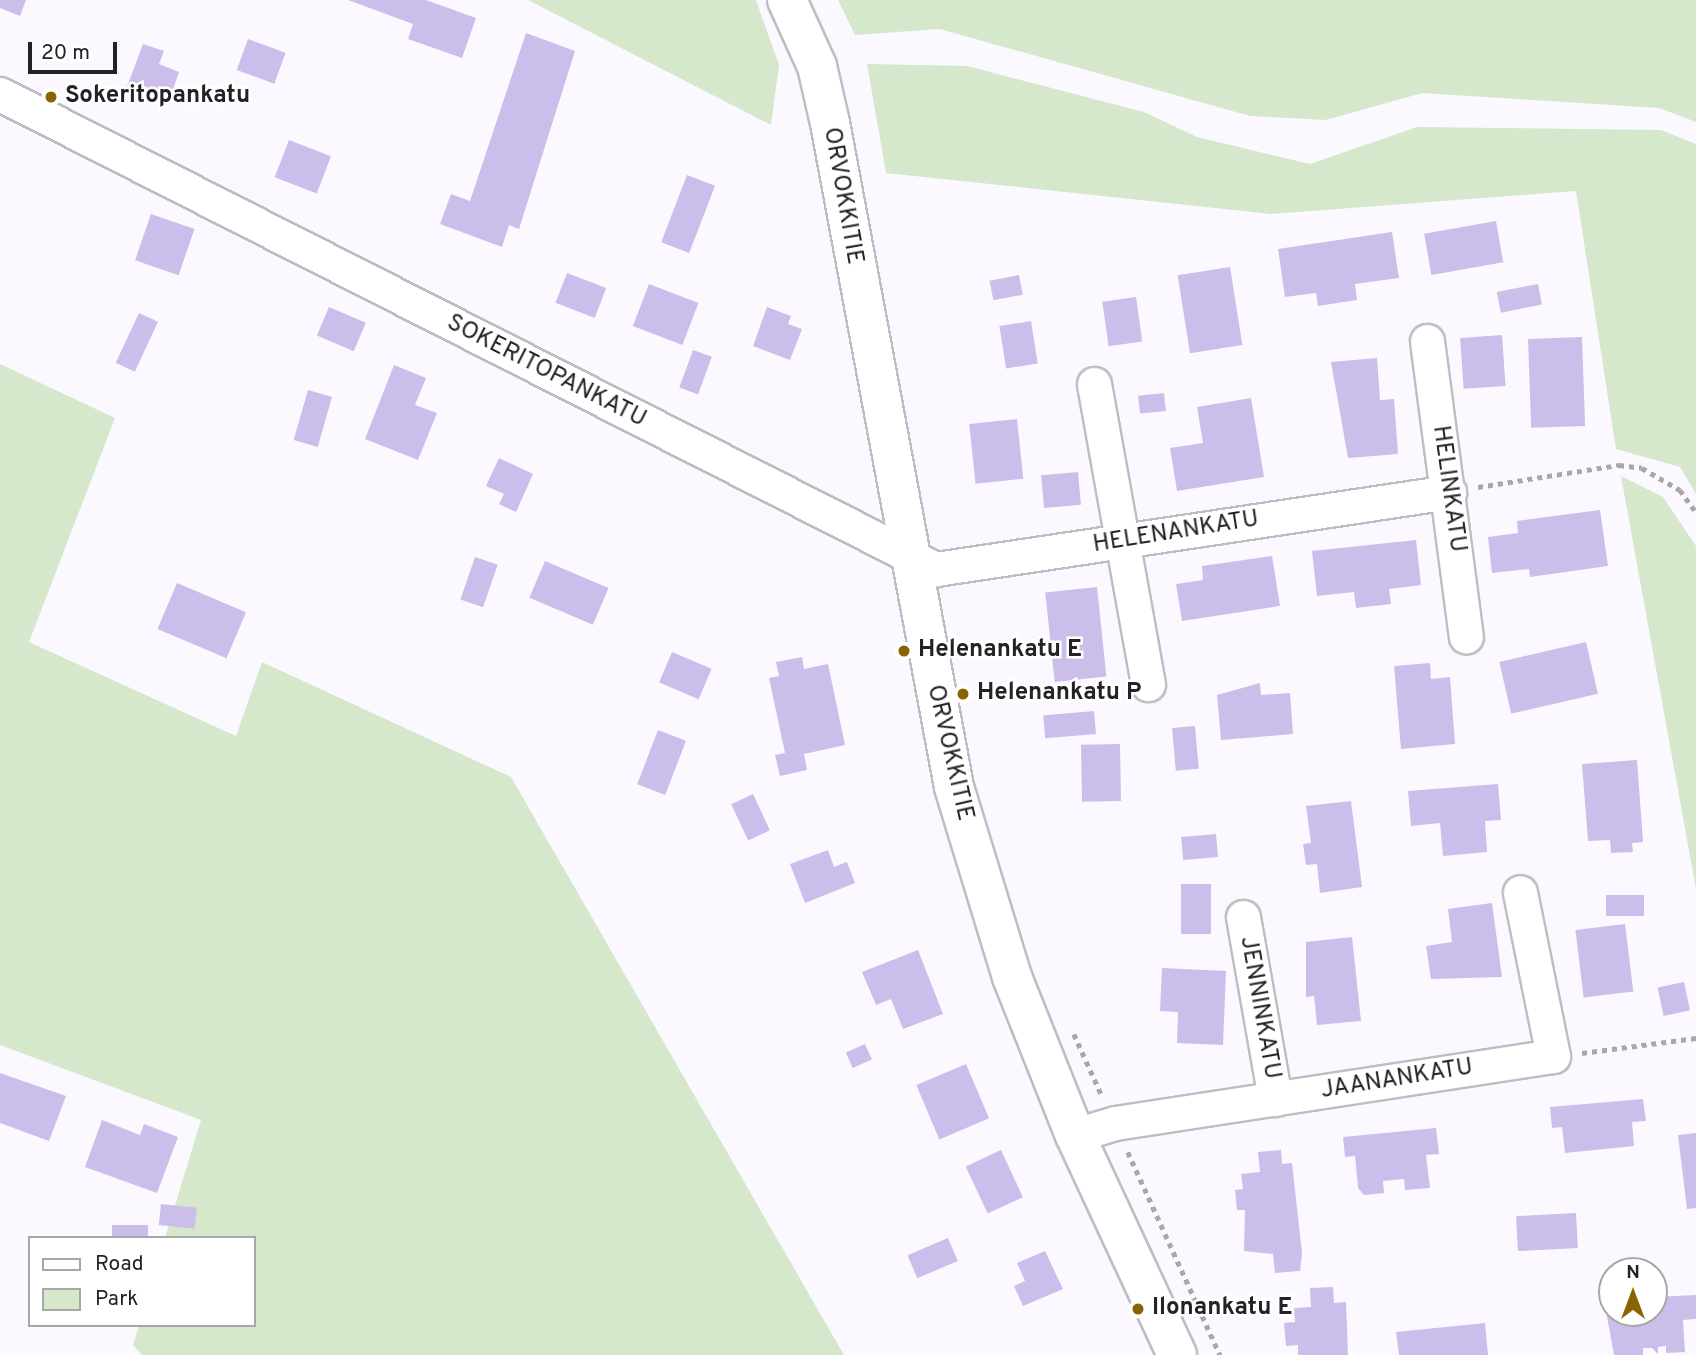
<!DOCTYPE html>
<html>
<head>
<meta charset="utf-8">
<style>
  body { margin:0 }
  #map { position:relative; width:1696px; height:1355px; overflow:hidden; background:#fbf9ff; font-family:Overpass,sans-serif }
  div>[style] { position:absolute }
  .green>* { inset:0; background:#d5e8cb }
  .building>* { inset:0; background:#cbbeeb; transform-origin:0 0 }
  .path>* { height:4.5px; margin-top:-2.25px; transform-origin:0; background:repeating-linear-gradient(90deg,#a9a7ac 0 5px,transparent 0 10px) }
  .roads { filter:drop-shadow(2px 0 #bfbdc4) drop-shadow(-2px 0 #bfbdc4) drop-shadow(0 2px #bfbdc4) drop-shadow(0 -2px #bfbdc4) }
  .street>* { height:33px; margin:-16.5px; padding:0 16.5px; transform-origin:16.5px; border-radius:16.5px; background:#fff }
  .secondary>* { height:38px; margin:-19px; padding:0 19px; transform-origin:19px; border-radius:19px; background:#fff }
  .dots>* { width:19px; height:19px; translate:-50% -50%; box-sizing:border-box; border:4px solid #fff; border-radius:50% }
  span { translate:-50% -50%; white-space:nowrap; text-align:center; line-height:1.15; -webkit-text-stroke:5px #fff; paint-order:stroke }
  .poi-label { font-size:24px; color:#232225; font-weight:700 }
  .left { translate:0 -50%; text-align:left }
  .street-label { font-size:24px; color:#232225 }
  .legend { position:absolute; left:28px; top:1236px; width:228px; height:91px; box-sizing:border-box; background:#fff; border:2px solid #a7a7a8; margin:0; padding:9px 12px; list-style:none; font-size:21px; color:#232225 }
  .legend li { display:flex; align-items:center; gap:14px; height:35px }
  .legend b { width:35px; border:2px solid #a7a7a8 }
  .north { position:absolute; left:1598px; top:1257px; width:70px; height:70px; box-sizing:border-box; background:#fff; border:2px solid #a7a7a8; border-radius:50%; rotate:0deg; font-size:19px; font-weight:700; line-height:28px; text-align:center; color:#232225 }
  .north::after { content:''; display:block; margin:auto; width:24px; height:32px; background:#8a6403; clip-path:polygon(50% 0,100% 100%,50% 72%,0 100%) }
  .scale { position:absolute; left:28px; top:42px; width:89px; height:32px; box-sizing:border-box; border:4px solid #232225; border-top:0; padding-left:9px; font-size:21px; line-height:24px; white-space:nowrap; color:#232225; -webkit-text-stroke:5px #fff; paint-order:stroke }
</style>
</head>
<body>
<div id="map">
  <div class="green">
    <i style="clip-path:polygon(528px 0,756px 0,779px 65px,771px 125px)"></i>
    <i style="clip-path:polygon(838px 0,1696px 0,1696px 122px,1659px 108px,1422px 93px,1326px 120px,1250px 116px,940px 29px,855px 35px)"></i>
    <i style="clip-path:polygon(867px 64px,967px 66px,1144px 112px,1197px 137px,1310px 164px,1417px 127px,1661px 130px,1696px 144px,1696px 494px,1680px 467px,1616px 449px,1576px 191px,1271px 214px,886px 173px)"></i>
    <i style="clip-path:polygon(0 364px,115px 418px,29px 642px,236px 736px,262px 662px,511px 777px,844px 1355px,142px 1355px,133px 1345px,139px 1325px,254px 1325px,254px 1238px,165px 1238px,201px 1120px,0 1045px)"></i>
    <i style="clip-path:polygon(1621px 476px,1663px 497px,1696px 546px,1696px 889px)"></i>
  </div>
  <div class="building">
    <i style="clip-path:polygon(0 0,26px 0,20px 16px,0 8px)"></i>
    <i style="clip-path:polygon(348px 0,426px 0,476px 18px,462px 58px,408px 39px,413px 24px)"></i>
    <i style="clip-path:polygon(526px 33px,575px 51px,519px 229px,509px 225px,502px 247px,440px 224px,451px 194px,470px 201px)"></i>
    <i style="left:248px;top:39px;width:40px;height:33px;rotate:20deg"></i>
    <i style="clip-path:polygon(143px 44px,164px 51px,159px 64px,179px 72px,169px 101px,127px 87px)"></i>
    <i style="left:289px;top:140px;width:45px;height:40px;rotate:21deg"></i>
    <i style="left:687px;top:175px;width:30px;height:72px;rotate:21deg"></i>
    <i style="left:151px;top:214px;width:46px;height:49px;rotate:19deg"></i>
    <i style="left:1496px;top:221px;width:42px;height:73px;rotate:80deg"></i>
    <i style="clip-path:polygon(1392px 232px,1399px 278px,1355px 284px,1357px 300px,1318px 306px,1316px 293px,1285px 297px,1278px 249px)"></i>
    <i style="left:1230px;top:267px;width:79px;height:53px;rotate:81deg"></i>
    <i style="left:567px;top:273px;width:42px;height:32px;rotate:21deg"></i>
    <i style="left:1019px;top:275px;width:20px;height:30px;rotate:79deg"></i>
    <i style="left:649px;top:284px;width:53px;height:45px;rotate:21deg"></i>
    <i style="left:1538px;top:284px;width:21px;height:42px;rotate:79deg"></i>
    <i style="left:1136px;top:297px;width:45px;height:34px;rotate:82deg"></i>
    <i style="left:329px;top:307px;width:40px;height:31px;rotate:23deg"></i>
    <i style="clip-path:polygon(767px 307px,791px 316px,788px 324px,802px 329px,790px 360px,753px 346px)"></i>
    <i style="left:139px;top:313px;width:21px;height:55px;rotate:25deg"></i>
    <i style="left:1031px;top:321px;width:43px;height:32px;rotate:81deg"></i>
    <i style="left:1502px;top:335px;width:51px;height:42px;rotate:86deg"></i>
    <i style="left:1582px;top:337px;width:89px;height:54px;rotate:88deg"></i>
    <i style="left:693px;top:350px;width:20px;height:40px;rotate:20deg"></i>
    <i style="clip-path:polygon(1377px 358px,1380px 400px,1394px 399px,1398px 454px,1348px 458px,1331px 362px)"></i>
    <i style="clip-path:polygon(394px 365px,426px 378px,415px 405px,437px 413px,418px 460px,365px 439px)"></i>
    <i style="left:308px;top:390px;width:25px;height:52px;rotate:16deg"></i>
    <i style="left:1164px;top:393px;width:18px;height:26px;rotate:84deg"></i>
    <i style="clip-path:polygon(1251px 398px,1264px 477px,1177px 491px,1170px 448px,1203px 443px,1197px 407px)"></i>
    <i style="left:1017px;top:419px;width:60px;height:48px;rotate:84deg"></i>
    <i style="clip-path:polygon(499px 458px,533px 474px,516px 512px,499px 504px,504px 494px,486px 486px)"></i>
    <i style="left:1078px;top:472px;width:33px;height:37px;rotate:85deg"></i>
    <i style="clip-path:polygon(1600px 510px,1608px 566px,1530px 577px,1529px 569px,1492px 573px,1488px 537px,1518px 533px,1517px 521px)"></i>
    <i style="clip-path:polygon(1416px 540px,1421px 585px,1389px 589px,1391px 604px,1356px 608px,1354px 592px,1317px 596px,1312px 551px)"></i>
    <i style="clip-path:polygon(1272px 556px,1280px 606px,1182px 621px,1176px 584px,1203px 580px,1202px 566px)"></i>
    <i style="left:475px;top:557px;width:24px;height:45px;rotate:19deg"></i>
    <i style="left:545px;top:561px;width:69px;height:40px;rotate:23deg"></i>
    <i style="left:177px;top:583px;width:75px;height:50px;rotate:23deg"></i>
    <i style="left:1097px;top:587px;width:90px;height:52px;rotate:84deg"></i>
    <i style="left:1586px;top:642px;width:53px;height:89px;rotate:77deg"></i>
    <i style="left:672px;top:652px;width:43px;height:33px;rotate:23deg"></i>
    <i style="clip-path:polygon(802px 657px,804px 669px,828px 664px,845px 745px,804px 754px,807px 770px,780px 776px,775px 755px,785px 753px,769px 678px,779px 676px,776px 662px)"></i>
    <i style="clip-path:polygon(1430px 663px,1431px 679px,1450px 677px,1455px 744px,1401px 749px,1394px 666px)"></i>
    <i style="clip-path:polygon(1260px 683px,1261px 695px,1290px 693px,1293px 734px,1221px 740px,1217px 695px)"></i>
    <i style="left:1094px;top:711px;width:23px;height:51px;rotate:85deg"></i>
    <i style="left:1195px;top:726px;width:43px;height:23px;rotate:85deg"></i>
    <i style="left:658px;top:730px;width:30px;height:58px;rotate:21deg"></i>
    <i style="left:1120px;top:744px;width:57px;height:39px;rotate:89deg"></i>
    <i style="clip-path:polygon(1637px 760px,1643px 842px,1632px 843px,1633px 852px,1611px 853px,1610px 840px,1588px 841px,1582px 764px)"></i>
    <i style="clip-path:polygon(1498px 784px,1501px 820px,1485px 821px,1487px 852px,1443px 856px,1440px 823px,1411px 826px,1408px 791px)"></i>
    <i style="left:753px;top:794px;width:40px;height:24px;rotate:65deg"></i>
    <i style="clip-path:polygon(1351px 801px,1362px 887px,1320px 893px,1317px 864px,1306px 865px,1303px 844px,1311px 843px,1306px 806px)"></i>
    <i style="left:1216px;top:834px;width:23px;height:35px;rotate:85deg"></i>
    <i style="clip-path:polygon(828px 850px,834px 867px,847px 862px,855px 883px,805px 903px,790px 864px)"></i>
    <i style="left:1181px;top:884px;width:30px;height:50px"></i>
    <i style="left:1644px;top:895px;width:21px;height:38px;rotate:90deg"></i>
    <i style="clip-path:polygon(1492px 903px,1502px 977px,1431px 979px,1426px 946px,1452px 942px,1448px 909px)"></i>
    <i style="left:1625px;top:924px;width:68px;height:50px;rotate:83deg"></i>
    <i style="clip-path:polygon(1352px 937px,1361px 1021px,1317px 1025px,1314px 996px,1306px 997px,1306px 942px)"></i>
    <i style="clip-path:polygon(918px 950px,943px 1014px,903px 1029px,891px 999px,876px 1005px,862px 972px)"></i>
    <i style="clip-path:polygon(1162px 968px,1226px 971px,1223px 1045px,1177px 1043px,1178px 1012px,1160px 1011px)"></i>
    <i style="left:1684px;top:982px;width:29px;height:27px;rotate:78deg"></i>
    <i style="left:865px;top:1044px;width:17px;height:21px;rotate:66deg"></i>
    <i style="left:966px;top:1064px;width:59px;height:54px;rotate:67deg"></i>
    <i style="clip-path:polygon(0 1073px,66px 1096px,49px 1141px,0 1123px)"></i>
    <i style="clip-path:polygon(1643px 1099px,1646px 1121px,1632px 1122px,1634px 1146px,1565px 1153px,1562px 1127px,1552px 1128px,1550px 1107px)"></i>
    <i style="clip-path:polygon(102px 1120px,140px 1135px,144px 1124px,178px 1137px,157px 1193px,85px 1167px)"></i>
    <i style="clip-path:polygon(1436px 1128px,1439px 1154px,1426px 1155px,1430px 1188px,1405px 1190px,1404px 1179px,1383px 1181px,1384px 1193px,1364px 1195px,1358px 1188px,1355px 1156px,1345px 1157px,1343px 1137px)"></i>
    <i style="clip-path:polygon(1696px 1133px,1696px 1208px,1687px 1209px,1678px 1135px)"></i>
    <i style="left:1001px;top:1150px;width:52px;height:39px;rotate:65deg"></i>
    <i style="clip-path:polygon(1281px 1150px,1282px 1164px,1292px 1163px,1302px 1253px,1300px 1271px,1275px 1273px,1273px 1254px,1244px 1251px,1245px 1210px,1237px 1210px,1235px 1190px,1243px 1189px,1241px 1174px,1260px 1172px,1258px 1152px)"></i>
    <i style="left:161px;top:1204px;width:36px;height:21px;rotate:6deg"></i>
    <i style="left:1576px;top:1213px;width:35px;height:60px;rotate:87deg"></i>
    <i style="left:112px;top:1225px;width:36px;height:13px"></i>
    <i style="left:948px;top:1238px;width:25px;height:44px;rotate:67deg"></i>
    <i style="clip-path:polygon(1045px 1251px,1063px 1289px,1023px 1306px,1014px 1286px,1025px 1281px,1017px 1263px)"></i>
    <i style="clip-path:polygon(1333px 1287px,1334px 1303px,1346px 1302px,1348px 1355px,1298px 1355px,1298px 1345px,1286px 1346px,1284px 1323px,1295px 1322px,1294px 1308px,1311px 1307px,1310px 1288px)"></i>
    <i style="clip-path:polygon(1696px 1295px,1696px 1319px,1683px 1320px,1685px 1352px,1666px 1353px,1666px 1346px,1658px 1347px,1658px 1354px,1652px 1348px,1643px 1348px,1643px 1355px,1614px 1355px,1604px 1300px,1612px 1299px,1612px 1313px,1654px 1313px,1654px 1297px)"></i>
    <i style="clip-path:polygon(1485px 1323px,1488px 1355px,1399px 1355px,1396px 1332px)"></i>
  </div>
  <div class="path">
    <i style="left:1478px;top:487px;width:143px;rotate:-8.9deg"></i>
    <i style="left:1619px;top:465px;width:23px;rotate:7deg"></i>
    <i style="left:1642px;top:468px;width:44px;rotate:30.1deg"></i>
    <i style="left:1680px;top:490px;width:27px;rotate:54deg"></i>
    <i style="left:1074px;top:1034px;width:68px;rotate:65.7deg"></i>
    <i style="left:1582px;top:1053px;width:115px;rotate:-7.5deg"></i>
    <i style="left:1128px;top:1152px;width:223px;rotate:65.6deg"></i>
  </div>
  <div class="roads">
    <div class="street">
      <i style="left:0;top:94px;width:1050px;rotate:26.91deg"></i>
      <i style="left:936px;top:569px;width:519px;rotate:-8.54deg"></i>
      <i style="left:1427px;top:341px;width:298px;rotate:82.5deg"></i>
      <i style="left:1094px;top:384px;width:305px;rotate:79.8deg"></i>
      <i style="left:1243px;top:917px;width:185px;rotate:80deg"></i>
      <i style="left:1075px;top:1135px;width:42px;rotate:-16.7deg"></i>
      <i style="left:1115px;top:1123px;width:443px;rotate:-8.7deg"></i>
      <i style="left:1553px;top:1056px;width:167px;rotate:-101.4deg"></i>
    </div>
    <div class="secondary">
      <i style="left:787px;top:0;width:72px;rotate:65.6deg"></i>
      <i style="left:817px;top:66px;width:58px;rotate:77.2deg"></i>
      <i style="left:830px;top:123px;width:675px;rotate:79.42deg"></i>
      <i style="left:954px;top:787px;width:199px;rotate:73deg"></i>
      <i style="left:1012px;top:977px;width:170px;rotate:68.3deg"></i>
      <i style="left:1075px;top:1135px;width:242px;rotate:65.1deg"></i>
    </div>
  </div>
  <div class="dots">
    <i style="left:51px;top:97px;background:#8a6403"></i>
    <i style="left:904px;top:651px;background:#8a6403"></i>
    <i style="left:963px;top:694px;background:#8a6403"></i>
    <i style="left:1138px;top:1309px;background:#8a6403"></i>
  </div>
  <div class="poi-label">
    <span class="left" style="left:65px;top:97px">Sokeritopankatu</span>
    <span class="left" style="left:918px;top:651px">Helenankatu E</span>
    <span class="left" style="left:977px;top:694px">Helenankatu P</span>
    <span class="left" style="left:1152px;top:1309px">Ilonankatu E</span>
  </div>
  <div class="street-label">
    <span style="left:842px;top:196px;rotate:80deg">ORVOKKITIE</span>
    <span style="left:546px;top:372px;rotate:27deg">SOKERITOPANKATU</span>
    <span style="left:1448px;top:489px;rotate:82deg">HELINKATU</span>
    <span style="left:1176px;top:533px;rotate:-9deg">HELENANKATU</span>
    <span style="left:949px;top:753px;rotate:77deg">ORVOKKITIE</span>
    <span style="left:1259px;top:1008px;rotate:80deg">JENNINKATU</span>
    <span style="left:1397px;top:1080px;rotate:-9deg">JAANANKATU</span>
  </div>
  <ul class="legend">
  <li><b style="height:9px;background:#fff"></b>Road</li>
  <li><b style="height:19px;background:#d5e8cb"></b>Park</li>
  </ul>
  <div class="north">N</div>
  <div class="scale">20 m</div>
</div>
</body>
</html>
